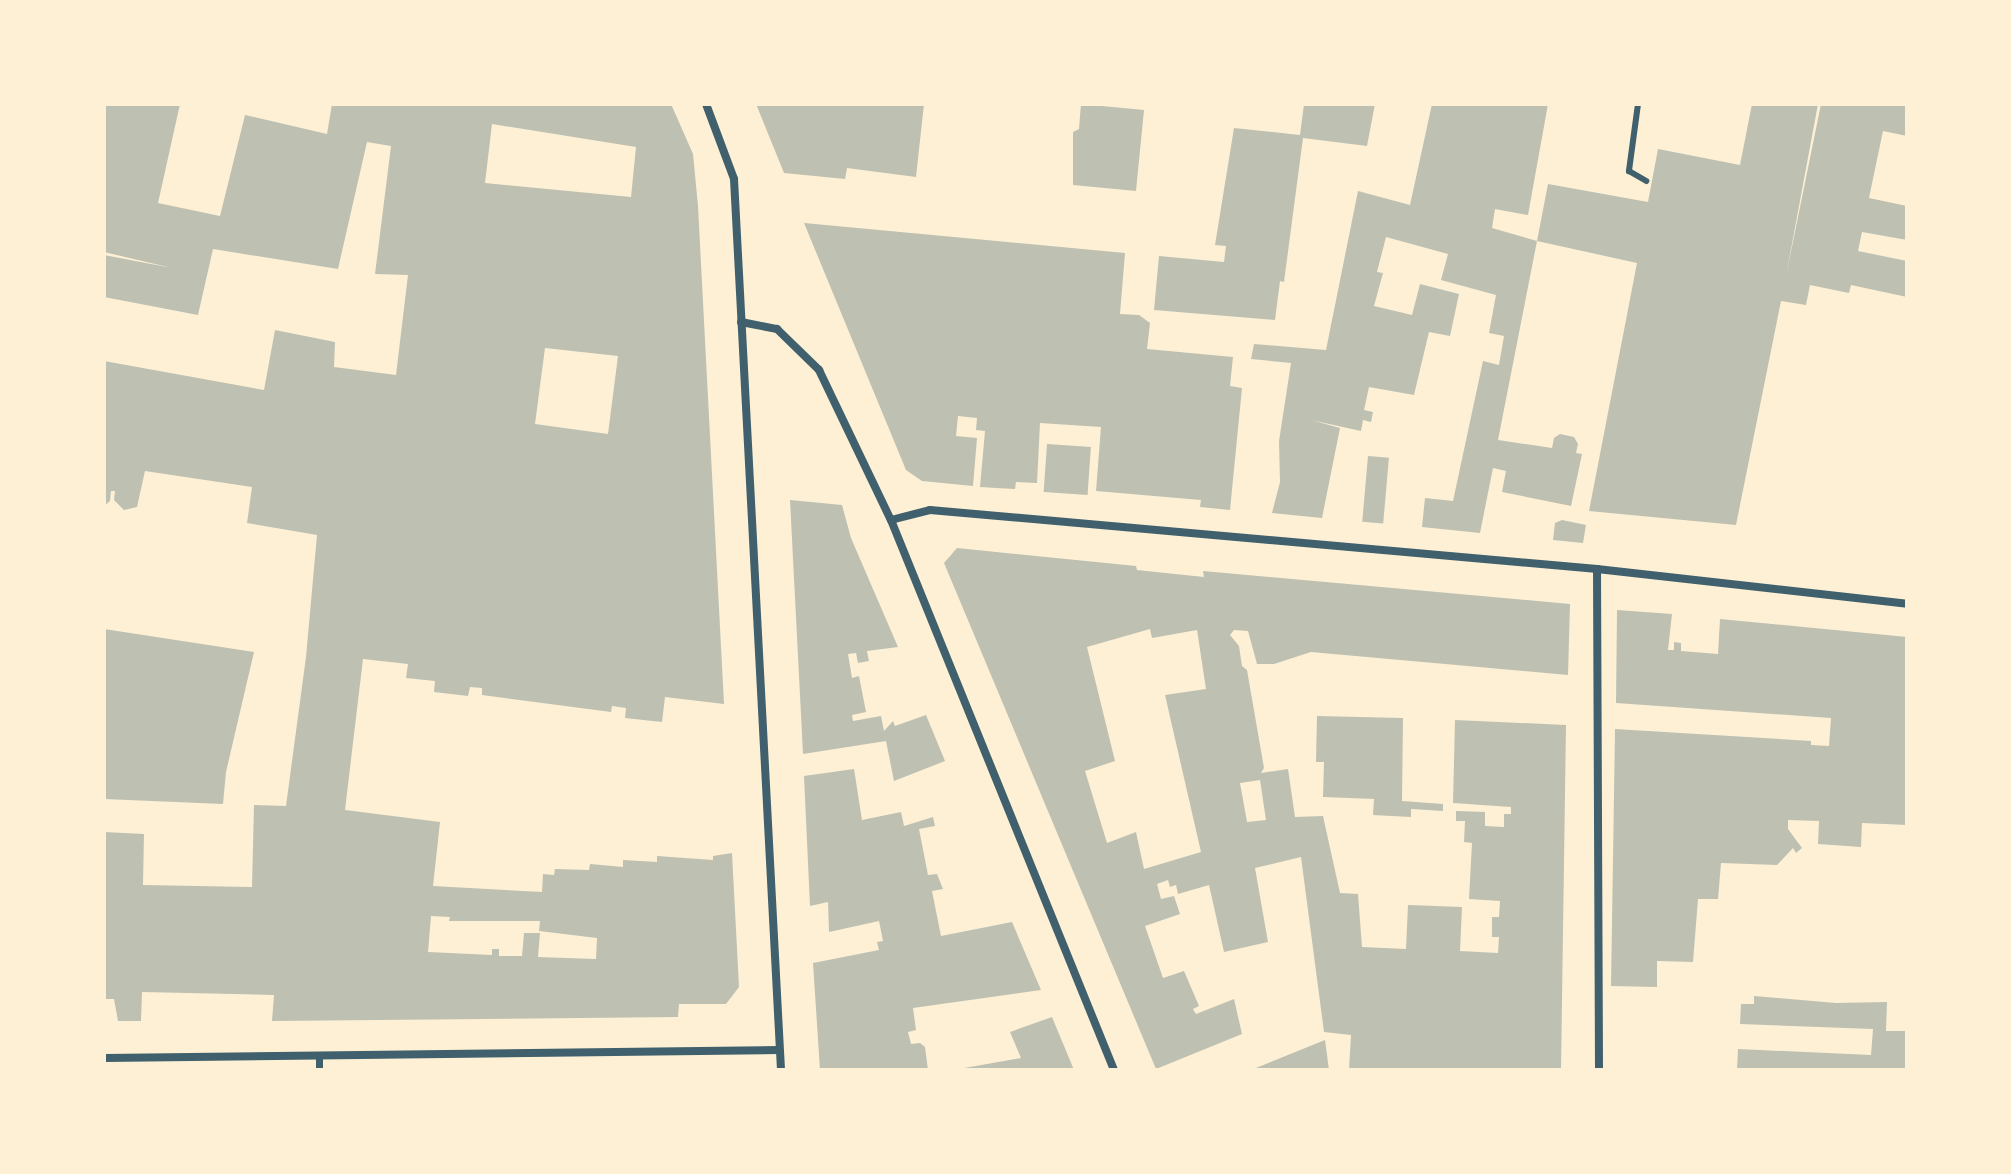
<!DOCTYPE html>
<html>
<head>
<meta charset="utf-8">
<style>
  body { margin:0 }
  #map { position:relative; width:2011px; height:1174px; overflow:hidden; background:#fdf0d5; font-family:"Fira Sans Condensed",sans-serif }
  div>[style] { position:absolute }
  .building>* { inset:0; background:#bec0b2; transform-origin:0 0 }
  .service>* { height:6px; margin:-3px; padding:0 3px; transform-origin:3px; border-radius:3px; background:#3f606c }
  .pedestrian>* { height:7px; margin:-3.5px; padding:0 3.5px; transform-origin:3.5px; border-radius:3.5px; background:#3f606c }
  .minor>* { height:8px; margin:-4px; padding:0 4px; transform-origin:4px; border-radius:4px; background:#3f606c }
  span { translate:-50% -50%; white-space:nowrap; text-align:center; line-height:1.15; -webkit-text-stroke:8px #fdf0d5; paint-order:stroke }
  .frame { position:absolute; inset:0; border:106px solid #fdf0d5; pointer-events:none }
</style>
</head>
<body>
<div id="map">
  <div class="building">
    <i style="clip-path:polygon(evenodd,104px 104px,180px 104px,158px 203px,220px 216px,245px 115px,327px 134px,332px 104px,671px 104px,693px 154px,698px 206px,724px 704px,665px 697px,662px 722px,625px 718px,626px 708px,612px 706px,611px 712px,482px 695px,482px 688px,470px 687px,468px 696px,434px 692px,435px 681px,406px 678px,408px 664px,363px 659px,345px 810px,440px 822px,433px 886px,542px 892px,543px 874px,554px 875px,555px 869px,589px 870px,590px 864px,623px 867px,623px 860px,657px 862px,657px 856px,713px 860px,713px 856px,732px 853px,739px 987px,726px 1004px,679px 1004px,678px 1017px,272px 1021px,274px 995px,142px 992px,141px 1021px,118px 1021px,114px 999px,104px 999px,104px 832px,144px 834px,143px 885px,252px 887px,254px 805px,286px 806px,306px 657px,317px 535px,247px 523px,252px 487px,145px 471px,137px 507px,124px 510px,114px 500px,115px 491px,111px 491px,110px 501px,104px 506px,104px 361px,264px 390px,275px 330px,335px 342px,334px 367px,396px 375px,408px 275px,375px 274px,391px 146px,367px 142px,338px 269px,213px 249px,198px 315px,104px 297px,104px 255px,172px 268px,104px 252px,104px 104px,492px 124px,636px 147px,631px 197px,485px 183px,492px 124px,104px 104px,545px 348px,618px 356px,608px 434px,535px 424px,545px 348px,104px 104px,431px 916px,450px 917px,449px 921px,540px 921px,539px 931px,597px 938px,596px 959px,538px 957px,540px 933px,524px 933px,522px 956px,499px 956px,499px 949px,492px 949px,492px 955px,428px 952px,431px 916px)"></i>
    <i style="clip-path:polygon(756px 104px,924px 104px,916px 177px,847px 168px,845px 179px,784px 173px)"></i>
    <i style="clip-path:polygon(1081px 104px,1144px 110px,1136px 191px,1073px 185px,1073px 132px,1079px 129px)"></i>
    <i style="clip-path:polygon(1304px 104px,1375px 104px,1367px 146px,1303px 138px,1284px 282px,1280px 281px,1275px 320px,1154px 310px,1159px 256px,1224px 262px,1226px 246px,1215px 245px,1234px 128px,1300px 135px)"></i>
    <i style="clip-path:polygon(1432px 104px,1548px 104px,1528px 215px,1495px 209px,1492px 228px,1537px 241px,1498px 440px,1552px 448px,1554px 438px,1560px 434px,1574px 437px,1578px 444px,1576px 453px,1582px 454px,1571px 506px,1502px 492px,1506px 471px,1493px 468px,1480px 533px,1422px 527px,1425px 498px,1453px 501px,1483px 361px,1499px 365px,1504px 336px,1489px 333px,1496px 295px,1441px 280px,1448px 254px,1386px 237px,1377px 272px,1383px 273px,1374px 306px,1412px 315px,1420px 284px,1459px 294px,1450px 336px,1429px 332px,1414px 395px,1369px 387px,1364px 410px,1373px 412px,1371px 422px,1363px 420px,1361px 431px,1311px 420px,1340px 428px,1322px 518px,1272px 513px,1280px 482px,1279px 441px,1291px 363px,1251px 359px,1254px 344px,1326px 350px,1358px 191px,1410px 205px)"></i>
    <i style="clip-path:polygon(1752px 104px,1818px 104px,1786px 276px,1821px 104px,1907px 104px,1907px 136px,1883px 131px,1869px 198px,1907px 206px,1907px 240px,1862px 232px,1858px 251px,1907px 261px,1907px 297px,1851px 285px,1849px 293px,1810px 285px,1806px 305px,1781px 301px,1736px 525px,1589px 511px,1637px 263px,1537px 241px,1548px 184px,1648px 202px,1658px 149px,1740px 165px)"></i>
    <i style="clip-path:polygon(804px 223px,1125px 253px,1120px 314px,1139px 315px,1150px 323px,1147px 349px,1233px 357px,1230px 386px,1242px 388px,1230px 510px,1200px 507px,1201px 500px,1096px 491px,1101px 427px,1040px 423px,1037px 483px,1016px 482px,1015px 489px,996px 488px,980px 487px,985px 431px,976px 430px,977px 418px,958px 416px,956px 436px,977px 438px,973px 486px,922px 481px,906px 470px)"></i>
    <i style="left:1047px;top:444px;width:44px;height:48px;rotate:4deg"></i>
    <i style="left:1368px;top:456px;width:21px;height:66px;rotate:5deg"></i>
    <i style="clip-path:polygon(790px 500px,842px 505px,851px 538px,898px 647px,867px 651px,869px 661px,858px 663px,856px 653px,848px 654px,852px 678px,859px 676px,866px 712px,852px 715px,853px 721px,881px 716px,884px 731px,893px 721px,895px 726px,926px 715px,945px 761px,894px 781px,886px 741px,803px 754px)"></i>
    <i style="clip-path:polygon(1562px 520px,1586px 525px,1583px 543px,1553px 540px,1555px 523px)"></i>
    <i style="clip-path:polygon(evenodd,957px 548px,1136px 566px,1137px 570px,1204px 577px,1203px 571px,1570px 604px,1568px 675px,1311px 652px,1274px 664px,1257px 664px,1248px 631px,1234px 630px,1230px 635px,1239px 646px,1242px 666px,1247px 670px,1264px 768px,1261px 773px,1288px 769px,1295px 817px,1323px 816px,1340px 893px,1358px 894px,1362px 947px,1406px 949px,1408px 905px,1462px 907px,1460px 951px,1498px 953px,1499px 937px,1492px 937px,1492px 917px,1499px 917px,1500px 901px,1469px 899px,1472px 843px,1464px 842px,1465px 821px,1456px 821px,1456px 811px,1485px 812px,1485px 826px,1504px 827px,1504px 814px,1511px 814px,1511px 807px,1453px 803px,1455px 720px,1566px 725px,1561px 1070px,1349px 1070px,1351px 1035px,1324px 1032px,1301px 857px,1255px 868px,1268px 942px,1224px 952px,1209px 885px,1178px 894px,1176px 885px,1170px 887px,1168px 880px,1157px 884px,1161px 899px,1174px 896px,1180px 914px,1145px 926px,1163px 978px,1184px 971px,1199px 1006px,1193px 1009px,1196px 1014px,1234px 999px,1242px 1034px,1156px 1069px,944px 563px,957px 548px,1150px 629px,1152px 638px,1197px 630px,1206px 689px,1165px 695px,1201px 852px,1144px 869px,1136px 832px,1107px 843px,1085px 771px,1115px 761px,1087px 647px,1150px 629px,957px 548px,1260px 780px,1266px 820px,1247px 822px,1240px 783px,1260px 780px)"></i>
    <i style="clip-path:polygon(1617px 610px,1672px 614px,1668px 650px,1674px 650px,1674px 642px,1681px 643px,1681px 651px,1718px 654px,1720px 619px,1907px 637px,1907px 825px,1862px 823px,1861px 847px,1818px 844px,1819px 821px,1788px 820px,1788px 829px,1802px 848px,1796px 853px,1793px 848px,1777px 865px,1721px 863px,1718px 899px,1698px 899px,1693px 962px,1657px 961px,1657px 987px,1611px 986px,1615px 729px,1811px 741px,1811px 745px,1829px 746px,1831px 718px,1616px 703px)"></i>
    <i style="clip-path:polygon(104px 629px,254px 652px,226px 772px,223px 804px,104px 799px)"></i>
    <i style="clip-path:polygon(1317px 716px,1403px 718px,1402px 801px,1443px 804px,1443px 811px,1411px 809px,1411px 817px,1373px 815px,1374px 799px,1323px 797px,1324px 762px,1316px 762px)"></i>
    <i style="clip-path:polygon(854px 769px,862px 820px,901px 812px,904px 826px,933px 817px,935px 826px,919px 829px,928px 875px,937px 874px,943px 889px,932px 891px,941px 936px,1012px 922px,1041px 990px,913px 1008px,916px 1030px,908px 1032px,911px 1044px,920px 1043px,925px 1047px,928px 1070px,820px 1070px,813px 963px,879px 950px,877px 942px,883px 941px,879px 921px,829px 932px,828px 902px,810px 906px,804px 776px)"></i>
    <i style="clip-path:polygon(1754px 996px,1836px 1003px,1887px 1002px,1886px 1031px,1907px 1031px,1907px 1070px,1737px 1070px,1738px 1049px,1871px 1055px,1873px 1029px,1740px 1024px,1741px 1004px,1754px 1004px)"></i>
    <i style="clip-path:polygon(1052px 1017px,1074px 1070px,953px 1070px,1021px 1058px,1010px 1032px)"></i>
    <i style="clip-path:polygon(1325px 1040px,1329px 1070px,1251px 1070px)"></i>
  </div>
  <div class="service">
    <i style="left:1638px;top:104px;width:68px;rotate:97.7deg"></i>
    <i style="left:1629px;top:171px;width:20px;rotate:30deg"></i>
  </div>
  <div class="pedestrian">
    <i style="left:319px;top:1070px;width:13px;rotate:-90deg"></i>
  </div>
  <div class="minor">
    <i style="left:706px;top:104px;width:80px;rotate:69.5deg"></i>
    <i style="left:734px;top:179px;width:892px;rotate:86.98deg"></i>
    <i style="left:741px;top:322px;width:37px;rotate:11deg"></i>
    <i style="left:777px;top:329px;width:59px;rotate:44.3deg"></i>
    <i style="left:819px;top:370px;width:166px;rotate:64.4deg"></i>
    <i style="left:891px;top:520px;width:593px;rotate:67.93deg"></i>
    <i style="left:891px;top:520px;width:40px;rotate:-14.4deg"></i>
    <i style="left:930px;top:510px;width:670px;rotate:5.05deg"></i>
    <i style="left:1597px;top:569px;width:312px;rotate:6.4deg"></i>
    <i style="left:1597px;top:569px;width:501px;rotate:89.77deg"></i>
    <i style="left:104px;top:1058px;width:675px;rotate:-0.68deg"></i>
  </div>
  <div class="frame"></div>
</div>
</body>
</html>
